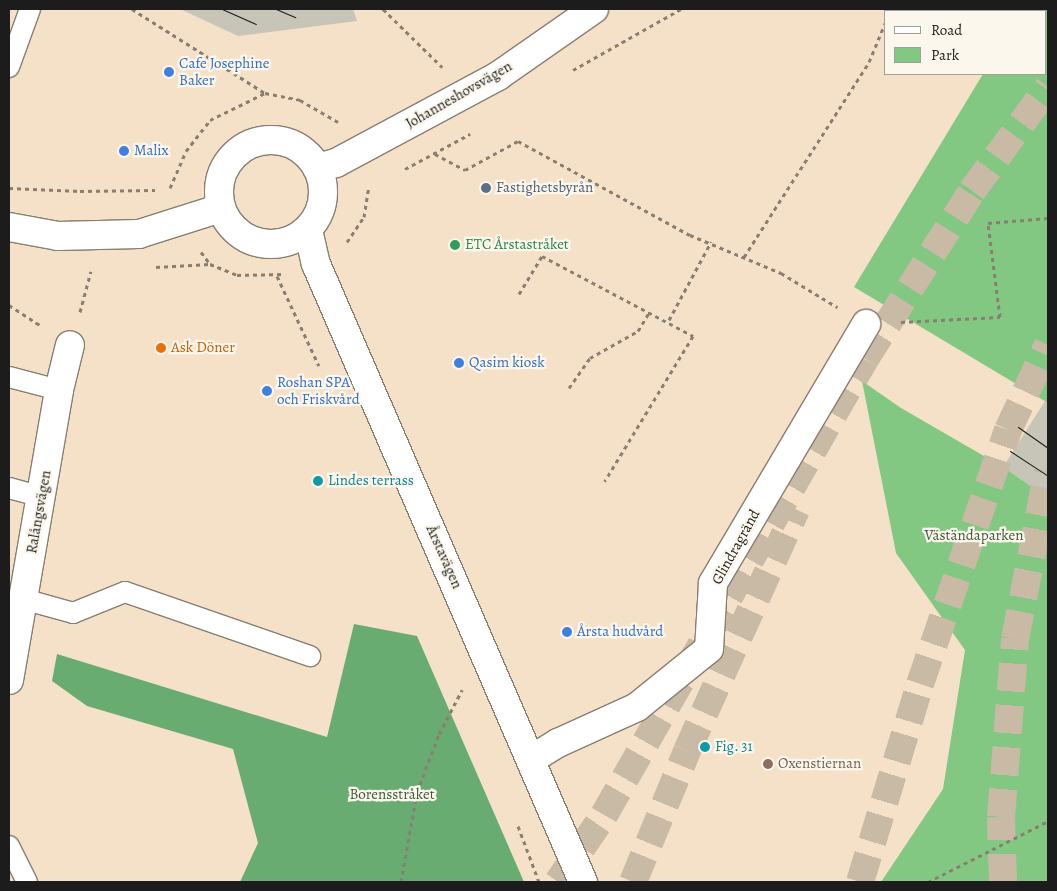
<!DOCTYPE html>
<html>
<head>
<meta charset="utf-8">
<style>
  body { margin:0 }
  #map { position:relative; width:1057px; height:891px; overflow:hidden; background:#f4e1c7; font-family:Alegreya,serif }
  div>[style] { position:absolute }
  .industrial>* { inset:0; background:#c6c5b8 }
  .green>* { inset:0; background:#82c883 }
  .forest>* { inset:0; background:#69ac71 }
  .highway-tunnel>* { height:28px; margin-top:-14px; transform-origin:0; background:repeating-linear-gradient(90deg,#c9baa5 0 28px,transparent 0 42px) }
  .path>* { height:3px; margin-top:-1.5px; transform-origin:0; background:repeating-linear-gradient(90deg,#887e72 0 4px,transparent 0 8px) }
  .roads { filter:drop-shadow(1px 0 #887e72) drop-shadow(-1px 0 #887e72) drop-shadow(0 1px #887e72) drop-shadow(0 -1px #887e72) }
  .lane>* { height:20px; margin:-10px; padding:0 10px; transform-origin:10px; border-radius:10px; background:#fff }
  .street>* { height:28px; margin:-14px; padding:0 14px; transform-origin:14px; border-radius:14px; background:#fff }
  .secondary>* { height:28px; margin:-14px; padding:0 14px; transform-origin:14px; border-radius:14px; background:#fff }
  .secondary>.ring { margin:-14px; padding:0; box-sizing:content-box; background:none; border:28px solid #fff; border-radius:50% }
  .tram>* { height:1px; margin:-0.5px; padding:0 0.5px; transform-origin:0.5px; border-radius:0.5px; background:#1c1c1c }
  .dots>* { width:14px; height:14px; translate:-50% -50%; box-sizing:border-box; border:2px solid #fbf7ec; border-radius:50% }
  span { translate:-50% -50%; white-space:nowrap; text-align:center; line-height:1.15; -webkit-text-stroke:4.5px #fbf7ec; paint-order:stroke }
  .shop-label { font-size:15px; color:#366cbe }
  .left { translate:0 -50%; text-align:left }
  .street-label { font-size:15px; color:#1c1c1c }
  .service-label { font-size:15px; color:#4e5e75 }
  .leisure-label { font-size:15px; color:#27864d }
  .food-label { font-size:15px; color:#c56008 }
  .culture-label { font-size:15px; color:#0d838f }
  .park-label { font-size:15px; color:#405840 }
  .education-label { font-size:15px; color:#785e54 }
  .frame { position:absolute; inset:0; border:10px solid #1c1c1c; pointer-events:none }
  .legend { position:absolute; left:884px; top:10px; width:162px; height:65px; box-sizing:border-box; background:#fbf7ec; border:1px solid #a29f99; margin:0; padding:6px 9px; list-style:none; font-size:15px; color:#1c1c1c }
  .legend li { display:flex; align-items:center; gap:10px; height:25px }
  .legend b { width:25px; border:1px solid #a29f99 }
</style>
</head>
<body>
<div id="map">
  <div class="industrial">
    <i style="clip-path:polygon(180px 9px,353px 9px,357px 21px,238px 36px)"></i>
    <i style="clip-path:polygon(1045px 401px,1048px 403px,1048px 498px,1003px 467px)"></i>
  </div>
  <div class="green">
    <i style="clip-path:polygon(1028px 9px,1048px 9px,1048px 403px,854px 287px,983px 74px,1046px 74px,1046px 11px,1026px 11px)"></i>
    <i style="clip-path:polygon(862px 381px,901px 408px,1003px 467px,1048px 498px,1048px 882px,881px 882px,943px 789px,965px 650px,896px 553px)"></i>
  </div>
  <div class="forest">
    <i style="clip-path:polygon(354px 624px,417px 636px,524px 882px,240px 882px,258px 843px,233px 749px,87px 706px,52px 681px,57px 654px,327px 737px)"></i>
  </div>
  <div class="highway-tunnel">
    <i style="left:558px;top:882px;width:81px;rotate:-55.5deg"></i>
    <i style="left:604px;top:815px;width:525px;rotate:-60.21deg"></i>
    <i style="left:865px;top:359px;width:199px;rotate:-57.5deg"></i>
    <i style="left:972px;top:191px;width:129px;rotate:-53.8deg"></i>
    <i style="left:633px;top:882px;width:142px;rotate:-67.6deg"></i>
    <i style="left:687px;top:751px;width:265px;rotate:-65.7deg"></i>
    <i style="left:860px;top:882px;width:207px;rotate:-73.1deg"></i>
    <i style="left:920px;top:684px;width:269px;rotate:-70.9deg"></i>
    <i style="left:1008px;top:430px;width:94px;rotate:-64.8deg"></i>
    <i style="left:1003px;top:882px;width:65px;rotate:-91.8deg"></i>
    <i style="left:1001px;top:817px;width:179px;rotate:-85.5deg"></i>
    <i style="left:1015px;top:639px;width:171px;rotate:-78.9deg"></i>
  </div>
  <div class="path">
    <i style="left:132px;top:9px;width:157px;rotate:32.3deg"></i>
    <i style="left:383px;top:9px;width:83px;rotate:44.5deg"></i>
    <i style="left:958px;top:11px;width:3px;rotate:-45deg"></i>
    <i style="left:573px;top:70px;width:124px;rotate:-29.5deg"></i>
    <i style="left:435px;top:154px;width:34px;rotate:28deg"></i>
    <i style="left:465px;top:170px;width:60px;rotate:-28.7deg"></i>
    <i style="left:518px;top:141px;width:196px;rotate:28.7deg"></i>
    <i style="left:690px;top:235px;width:99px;rotate:22.7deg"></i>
    <i style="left:781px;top:273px;width:66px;rotate:31.3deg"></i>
    <i style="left:405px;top:169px;width:74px;rotate:-28.3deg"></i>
    <i style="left:9px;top:188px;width:71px;rotate:2.4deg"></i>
    <i style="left:80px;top:191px;width:75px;rotate:-0.8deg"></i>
    <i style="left:170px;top:188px;width:40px;rotate:-66.6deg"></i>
    <i style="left:186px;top:151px;width:39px;rotate:-52deg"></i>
    <i style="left:210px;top:120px;width:61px;rotate:-26.1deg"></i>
    <i style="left:265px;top:93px;width:36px;rotate:11deg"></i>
    <i style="left:300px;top:100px;width:44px;rotate:30.1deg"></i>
    <i style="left:347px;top:242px;width:30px;rotate:-56deg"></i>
    <i style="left:364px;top:217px;width:31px;rotate:-81deg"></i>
    <i style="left:201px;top:252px;width:15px;rotate:53deg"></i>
    <i style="left:744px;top:257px;width:232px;rotate:-57.3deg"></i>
    <i style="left:869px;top:62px;width:44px;rotate:-67.5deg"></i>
    <i style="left:156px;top:267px;width:54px;rotate:-3.2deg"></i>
    <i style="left:210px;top:264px;width:29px;rotate:22deg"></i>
    <i style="left:237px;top:275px;width:46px;rotate:-1.2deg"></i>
    <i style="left:277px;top:276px;width:99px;rotate:65deg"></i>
    <i style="left:519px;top:294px;width:44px;rotate:-58.8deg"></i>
    <i style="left:542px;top:256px;width:171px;rotate:27.9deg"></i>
    <i style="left:693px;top:336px;width:170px;rotate:121.3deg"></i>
    <i style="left:9px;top:305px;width:38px;rotate:33deg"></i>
    <i style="left:80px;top:312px;width:42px;rotate:-75deg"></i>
    <i style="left:669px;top:320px;width:89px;rotate:-61.7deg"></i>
    <i style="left:901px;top:322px;width:99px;rotate:-2.9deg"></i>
    <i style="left:1000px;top:317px;width:95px;rotate:-97.3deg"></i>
    <i style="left:988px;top:223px;width:60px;rotate:-4.8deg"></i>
    <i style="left:569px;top:388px;width:37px;rotate:-55deg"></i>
    <i style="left:590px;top:358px;width:55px;rotate:-29.4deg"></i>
    <i style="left:638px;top:331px;width:23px;rotate:-59deg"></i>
    <i style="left:518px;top:826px;width:60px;rotate:69.4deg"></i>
    <i style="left:401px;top:882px;width:91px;rotate:-79.9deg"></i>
    <i style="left:417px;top:792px;width:62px;rotate:-69.2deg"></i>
    <i style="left:439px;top:734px;width:50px;rotate:-62.4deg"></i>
    <i style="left:928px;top:882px;width:135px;rotate:-26.9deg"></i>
  </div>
  <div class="roads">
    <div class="lane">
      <i style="left:9px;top:67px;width:62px;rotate:-70.1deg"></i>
      <i style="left:9px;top:377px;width:52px;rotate:14.6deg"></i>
      <i style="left:9px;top:488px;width:34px;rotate:15deg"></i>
      <i style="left:23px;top:599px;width:52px;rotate:15.6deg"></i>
      <i style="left:73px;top:613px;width:56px;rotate:-22deg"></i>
      <i style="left:125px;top:592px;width:196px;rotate:19.1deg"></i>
      <i style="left:9px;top:846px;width:40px;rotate:63.4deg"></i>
    </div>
    <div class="street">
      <i style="left:9px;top:680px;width:294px;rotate:-80.2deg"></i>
      <i style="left:59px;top:390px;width:46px;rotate:-76.3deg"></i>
      <i style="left:532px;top:759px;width:31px;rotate:-32deg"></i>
      <i style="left:558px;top:743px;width:87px;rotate:-24.5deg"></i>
      <i style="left:637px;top:707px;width:92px;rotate:-38.9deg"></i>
      <i style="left:709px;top:649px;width:66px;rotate:-86.5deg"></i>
      <i style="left:713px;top:583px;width:301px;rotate:-59.4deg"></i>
    </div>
    <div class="secondary">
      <i class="ring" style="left:219px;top:140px;width:76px;height:76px"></i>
      <i style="left:317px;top:168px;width:20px;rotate:-15deg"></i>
      <i style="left:336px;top:163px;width:184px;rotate:-28.2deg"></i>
      <i style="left:498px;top:76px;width:117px;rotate:-34.9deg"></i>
      <i style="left:9px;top:227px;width:50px;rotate:10.4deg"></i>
      <i style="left:58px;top:236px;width:81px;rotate:-1.4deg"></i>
      <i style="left:139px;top:234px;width:86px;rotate:-17.6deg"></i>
      <i style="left:308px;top:230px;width:35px;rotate:77deg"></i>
      <i style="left:316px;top:264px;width:673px;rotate:66.63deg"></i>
    </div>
  </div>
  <div class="tram">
    <i style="left:222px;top:9px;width:37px;rotate:24deg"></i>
    <i style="left:276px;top:9px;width:21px;rotate:23deg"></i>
    <i style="left:1018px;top:427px;width:37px;rotate:35deg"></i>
    <i style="left:1010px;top:451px;width:45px;rotate:33.3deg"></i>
  </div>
  <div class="dots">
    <i style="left:169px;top:72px;background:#3f7fe0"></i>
    <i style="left:124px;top:151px;background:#3f7fe0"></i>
    <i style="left:486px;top:188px;background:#5c6f8a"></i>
    <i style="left:455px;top:245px;background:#2e9e5b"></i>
    <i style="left:161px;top:348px;background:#e8710a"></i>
    <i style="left:459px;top:363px;background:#3f7fe0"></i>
    <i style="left:267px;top:391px;background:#3f7fe0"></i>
    <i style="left:318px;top:481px;background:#0f9aa8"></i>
    <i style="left:567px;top:632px;background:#3f7fe0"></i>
    <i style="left:705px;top:747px;background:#0f9aa8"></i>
    <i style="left:768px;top:764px;background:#8d6e63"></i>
  </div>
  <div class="shop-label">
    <span class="left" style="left:179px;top:72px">Cafe Josephine<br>Baker</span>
    <span class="left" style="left:134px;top:151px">Malix</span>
    <span class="left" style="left:469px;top:363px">Qasim kiosk</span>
    <span class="left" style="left:277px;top:391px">Roshan SPA<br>och Friskvård</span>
    <span class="left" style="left:577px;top:632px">Årsta hudvård</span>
  </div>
  <div class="street-label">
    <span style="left:459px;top:95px;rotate:-30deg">Johanneshovsvägen</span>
    <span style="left:39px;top:512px;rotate:-80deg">Ralångsvägen</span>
    <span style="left:736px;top:547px;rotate:-61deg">Glindragränd</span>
    <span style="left:444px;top:557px;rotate:66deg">Årstavägen</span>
  </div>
  <div class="service-label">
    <span class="left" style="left:496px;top:188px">Fastighetsbyrån</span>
  </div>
  <div class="leisure-label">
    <span class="left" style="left:465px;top:245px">ETC Årstastråket</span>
  </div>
  <div class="food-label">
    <span class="left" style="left:171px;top:348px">Ask Döner</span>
  </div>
  <div class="culture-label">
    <span class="left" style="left:328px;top:481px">Lindes terrass</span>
    <span class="left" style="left:715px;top:747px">Fig. 31</span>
  </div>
  <div class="park-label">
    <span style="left:974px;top:536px">Väständaparken</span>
    <span style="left:392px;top:795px">Borensstråket</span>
  </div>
  <div class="education-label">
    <span class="left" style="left:778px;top:764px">Oxenstiernan</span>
  </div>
  <div class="frame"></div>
  <ul class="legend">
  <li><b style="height:6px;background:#fff"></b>Road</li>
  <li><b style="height:14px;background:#82c883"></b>Park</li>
  </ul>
</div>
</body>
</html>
